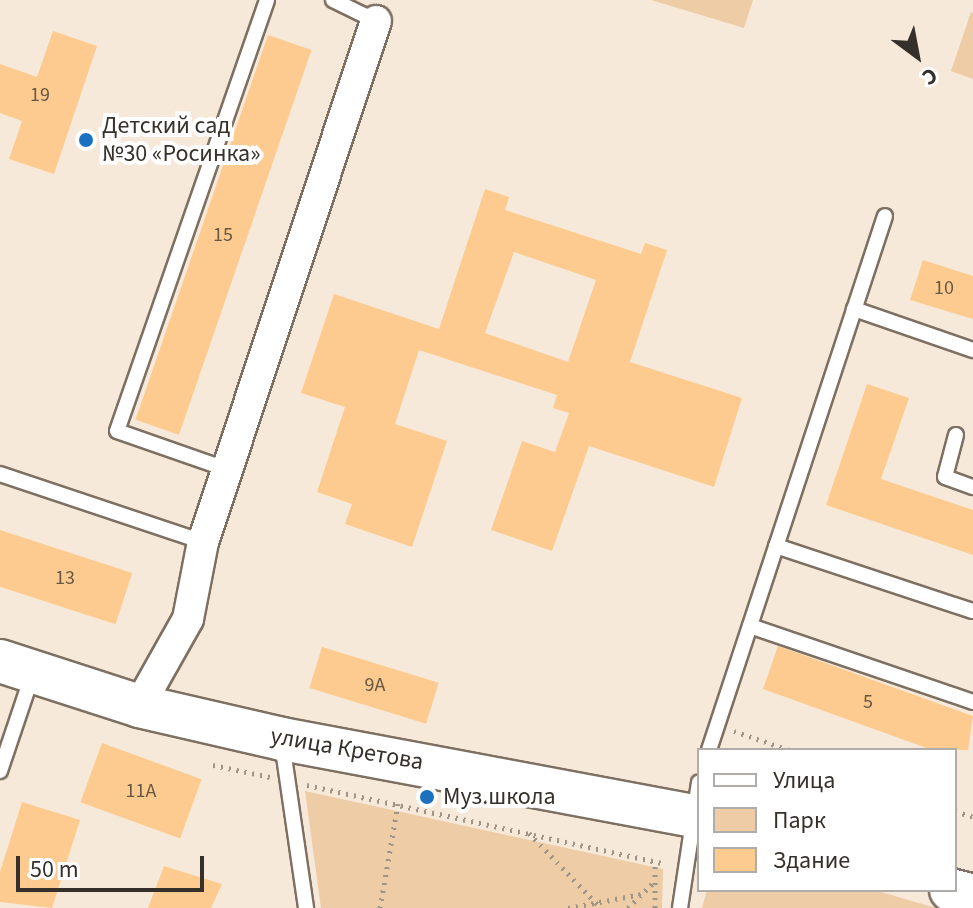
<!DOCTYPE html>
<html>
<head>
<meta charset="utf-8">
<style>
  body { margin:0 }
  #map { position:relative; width:973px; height:908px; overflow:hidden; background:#f7e9d9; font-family:"Source Sans 3",sans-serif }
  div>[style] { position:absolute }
  .green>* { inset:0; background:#eecca5 }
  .building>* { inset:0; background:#fdcb8f; transform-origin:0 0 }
  .path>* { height:5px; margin-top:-2.5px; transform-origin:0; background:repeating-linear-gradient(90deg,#9e9488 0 2px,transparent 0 8px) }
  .roads { filter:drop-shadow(2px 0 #7d7062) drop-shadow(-2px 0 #7d7062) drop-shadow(0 2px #7d7062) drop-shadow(0 -2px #7d7062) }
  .lane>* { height:14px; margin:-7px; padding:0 7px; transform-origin:7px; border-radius:7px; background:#fff }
  .street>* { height:30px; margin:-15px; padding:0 15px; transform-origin:15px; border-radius:15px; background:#fff }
  .secondary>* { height:42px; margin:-21px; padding:0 21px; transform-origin:21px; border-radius:21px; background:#fff }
  .dots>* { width:22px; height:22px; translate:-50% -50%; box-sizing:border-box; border:4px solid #fff; border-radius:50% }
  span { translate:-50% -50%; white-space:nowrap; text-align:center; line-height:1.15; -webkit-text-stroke:8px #fff; paint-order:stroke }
  .number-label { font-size:20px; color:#685743 }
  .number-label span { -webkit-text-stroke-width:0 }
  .poi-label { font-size:24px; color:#36302a }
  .left { translate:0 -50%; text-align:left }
  .street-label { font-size:24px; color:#36302a }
  .legend { position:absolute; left:697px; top:748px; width:260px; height:144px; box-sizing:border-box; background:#fff; border:2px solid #afacaa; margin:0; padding:10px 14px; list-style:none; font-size:24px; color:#36302a }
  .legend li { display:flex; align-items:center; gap:16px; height:40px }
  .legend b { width:40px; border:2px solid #afacaa }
  .north { position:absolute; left:877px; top:16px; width:80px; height:80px; -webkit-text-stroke:6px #fff; paint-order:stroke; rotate:148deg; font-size:22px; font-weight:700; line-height:32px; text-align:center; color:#36302a }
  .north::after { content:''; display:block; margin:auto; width:28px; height:36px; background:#36302a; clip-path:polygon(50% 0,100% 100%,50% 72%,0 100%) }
  .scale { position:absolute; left:16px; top:856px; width:188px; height:36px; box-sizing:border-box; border:4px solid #36302a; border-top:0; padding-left:10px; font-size:24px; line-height:28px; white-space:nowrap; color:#36302a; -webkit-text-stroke:6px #fff; paint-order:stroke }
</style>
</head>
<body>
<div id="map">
  <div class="green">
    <i style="clip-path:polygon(651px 0,753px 0,744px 28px)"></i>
    <i style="clip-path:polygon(971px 12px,973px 13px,973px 79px,951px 71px)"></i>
    <i style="clip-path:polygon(305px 791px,663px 869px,662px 908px,321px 908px)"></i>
    <i style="clip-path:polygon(707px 890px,874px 890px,936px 908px,702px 908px)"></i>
  </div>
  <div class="building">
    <i style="clip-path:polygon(53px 31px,97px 46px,54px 174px,9px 159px,22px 121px,0 113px,0 64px,37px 77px)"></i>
    <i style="left:268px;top:35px;width:46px;height:407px;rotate:19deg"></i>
    <i style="clip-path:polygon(evenodd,485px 189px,509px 197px,505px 210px,641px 254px,645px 243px,667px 250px,630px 362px,742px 398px,714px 487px,589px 446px,552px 551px,491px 530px,522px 441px,555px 452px,569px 413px,553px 408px,557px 395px,419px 350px,395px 424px,447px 441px,412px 547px,345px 524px,352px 504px,317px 492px,345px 407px,301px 393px,334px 294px,439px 329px,485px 189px,514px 252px,596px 280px,568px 362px,485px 333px,514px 252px)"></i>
    <i style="clip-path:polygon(923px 260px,973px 276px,973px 319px,910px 300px)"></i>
    <i style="clip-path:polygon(867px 384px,909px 398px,881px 479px,973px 510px,973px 555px,826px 505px)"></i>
    <i style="left:0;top:530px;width:139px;height:54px;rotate:18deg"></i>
    <i style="clip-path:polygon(778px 646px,973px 716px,968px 750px,932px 750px,763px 689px)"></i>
    <i style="left:322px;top:647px;width:122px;height:43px;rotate:17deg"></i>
    <i style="left:102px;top:743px;width:106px;height:63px;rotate:20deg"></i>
    <i style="clip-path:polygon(22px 802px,80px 820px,52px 908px,0 902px,0 872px)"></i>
    <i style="clip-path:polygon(164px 866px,222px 884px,211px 908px,148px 908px)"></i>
  </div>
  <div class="path">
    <i style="left:734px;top:731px;width:58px;rotate:19.1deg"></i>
    <i style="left:213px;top:765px;width:58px;rotate:11.9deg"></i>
    <i style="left:307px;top:785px;width:363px;rotate:12.4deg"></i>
    <i style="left:955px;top:811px;width:19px;rotate:18deg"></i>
    <i style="left:529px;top:833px;width:104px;rotate:46.2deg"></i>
    <i style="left:380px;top:908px;width:106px;rotate:-80.2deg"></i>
    <i style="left:568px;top:908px;width:75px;rotate:-10.7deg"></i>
    <i style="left:628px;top:908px;width:38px;rotate:-45deg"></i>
    <i style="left:655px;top:908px;width:47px;rotate:-90deg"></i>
  </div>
  <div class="roads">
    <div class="lane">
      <i style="left:333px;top:0;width:48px;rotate:26deg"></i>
      <i style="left:854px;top:309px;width:126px;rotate:19deg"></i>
      <i style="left:956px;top:435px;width:43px;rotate:104.7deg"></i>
      <i style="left:945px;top:477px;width:30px;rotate:20deg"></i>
      <i style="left:226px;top:469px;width:115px;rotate:-160.8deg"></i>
      <i style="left:117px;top:431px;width:456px;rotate:-70.8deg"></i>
      <i style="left:0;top:474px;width:214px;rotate:18.5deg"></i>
      <i style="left:776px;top:546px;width:207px;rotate:18.3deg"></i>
      <i style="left:750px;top:626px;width:236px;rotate:18.8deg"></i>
      <i style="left:282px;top:743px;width:167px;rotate:81.7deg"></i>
      <i style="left:709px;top:750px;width:562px;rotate:-71.76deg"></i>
      <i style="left:0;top:771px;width:100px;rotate:-71.4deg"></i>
      <i style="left:680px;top:908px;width:127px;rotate:-81.4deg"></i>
    </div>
    <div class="street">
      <i style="left:139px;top:706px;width:100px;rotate:-60.6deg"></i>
      <i style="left:188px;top:619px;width:78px;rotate:-79deg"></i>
      <i style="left:203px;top:542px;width:549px;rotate:-71.63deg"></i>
    </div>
    <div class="secondary">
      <i style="left:0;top:661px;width:146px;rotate:17.9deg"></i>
      <i style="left:139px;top:706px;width:147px;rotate:13deg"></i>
      <i style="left:282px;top:739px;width:424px;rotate:10.6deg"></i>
      <i style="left:951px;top:890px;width:23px;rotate:15deg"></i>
    </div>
  </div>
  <div class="dots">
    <i style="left:86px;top:140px;background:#1a71bf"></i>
    <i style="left:427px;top:797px;background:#1a71bf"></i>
  </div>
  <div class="number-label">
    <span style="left:40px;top:95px">19</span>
    <span style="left:223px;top:235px">15</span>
    <span style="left:944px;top:288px">10</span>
    <span style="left:65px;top:578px">13</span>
    <span style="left:375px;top:685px">9А</span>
    <span style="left:868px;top:702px">5</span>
    <span style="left:141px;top:791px">11А</span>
  </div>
  <div class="poi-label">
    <span class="left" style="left:102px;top:140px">Детский сад<br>№30 «Росинка»</span>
    <span class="left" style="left:443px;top:797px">Муз.школа</span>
  </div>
  <div class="street-label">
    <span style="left:347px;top:749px;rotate:10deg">улица Кретова</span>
  </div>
  <ul class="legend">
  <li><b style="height:10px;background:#fff"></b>Улица</li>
  <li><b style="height:22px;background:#eecca5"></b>Парк</li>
  <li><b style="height:22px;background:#fdcb8f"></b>Здание</li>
  </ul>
  <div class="north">С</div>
  <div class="scale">50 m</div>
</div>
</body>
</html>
